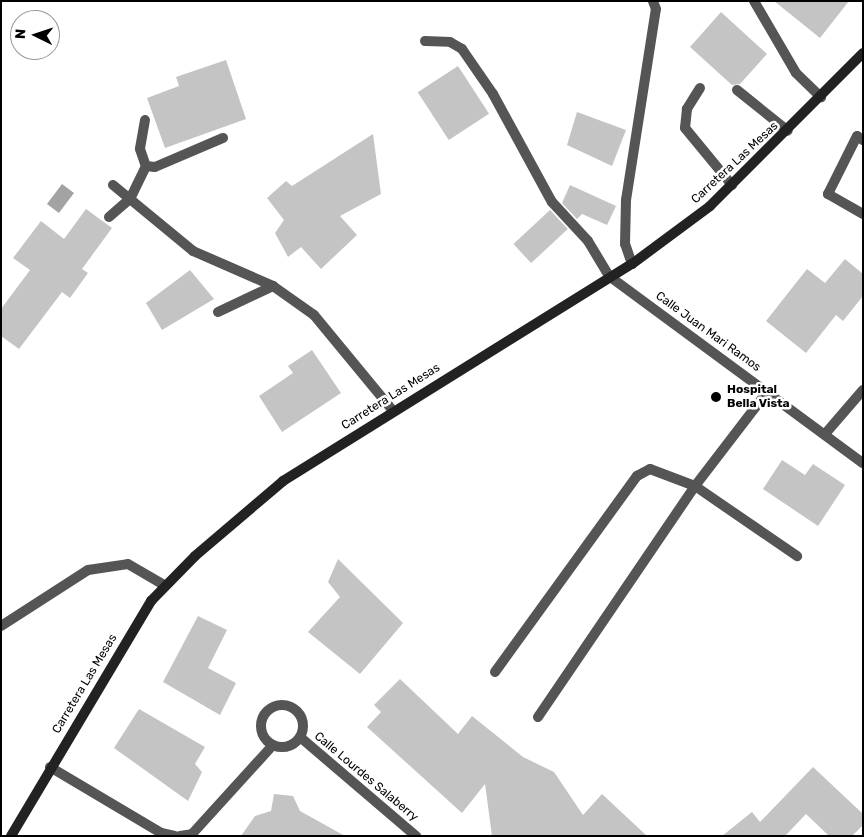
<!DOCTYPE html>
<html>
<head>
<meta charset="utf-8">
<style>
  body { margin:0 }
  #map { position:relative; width:864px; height:837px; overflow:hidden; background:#fff; font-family:Rubik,sans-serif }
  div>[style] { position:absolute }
  .water>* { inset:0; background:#a3a3a3; transform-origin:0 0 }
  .building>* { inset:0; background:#c4c4c4; transform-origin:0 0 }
  .lane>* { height:10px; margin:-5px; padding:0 5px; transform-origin:5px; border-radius:5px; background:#555 }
  .street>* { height:10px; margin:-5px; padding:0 5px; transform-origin:5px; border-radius:5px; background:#555 }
  .street>.ring { margin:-5px; padding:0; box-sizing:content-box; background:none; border:10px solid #555; border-radius:50% }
  .secondary>* { height:10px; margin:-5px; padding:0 5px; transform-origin:5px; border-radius:5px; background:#222 }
  .dots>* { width:14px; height:14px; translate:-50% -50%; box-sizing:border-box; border:2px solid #fff; border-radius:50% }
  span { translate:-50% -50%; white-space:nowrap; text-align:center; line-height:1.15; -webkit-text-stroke:5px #fff; paint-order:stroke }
  .street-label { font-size:12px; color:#000 }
  .poi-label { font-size:12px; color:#000; font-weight:700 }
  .left { translate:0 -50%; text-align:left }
  .frame { position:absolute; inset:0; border:2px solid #000; pointer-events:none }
  .north { position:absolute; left:10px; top:10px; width:50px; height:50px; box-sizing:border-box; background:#fff; border:1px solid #999; border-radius:50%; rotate:274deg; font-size:14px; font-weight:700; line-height:20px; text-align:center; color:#000 }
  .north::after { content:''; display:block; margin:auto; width:18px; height:22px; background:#000; clip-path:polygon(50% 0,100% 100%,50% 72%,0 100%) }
</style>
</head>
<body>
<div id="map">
  <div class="water">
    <i style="left:62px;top:184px;width:15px;height:25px;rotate:37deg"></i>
  </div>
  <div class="building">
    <i style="clip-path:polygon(774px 1px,849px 1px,820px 38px)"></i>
    <i style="clip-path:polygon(721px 12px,767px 54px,740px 84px,732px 85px,690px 47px)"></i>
    <i style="clip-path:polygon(226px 60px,246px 119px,165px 148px,147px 98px,179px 86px,176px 77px)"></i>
    <i style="left:458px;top:66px;width:57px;height:48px;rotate:57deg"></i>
    <i style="clip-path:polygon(577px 112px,626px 130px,612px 166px,567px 145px)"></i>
    <i style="clip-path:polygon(373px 134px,381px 194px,340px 216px,357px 235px,321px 269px,301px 247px,288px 257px,275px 233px,284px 220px,267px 198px,286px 181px,292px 186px)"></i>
    <i style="clip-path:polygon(570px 185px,616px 206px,607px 225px,582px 214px,577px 219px,562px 203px)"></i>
    <i style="clip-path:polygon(86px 209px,112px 228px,82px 269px,88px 273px,70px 298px,62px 292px,19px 349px,1px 336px,1px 309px,30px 270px,13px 258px,41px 221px,64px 239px)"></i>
    <i style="left:550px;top:210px;width:26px;height:50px;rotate:47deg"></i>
    <i style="clip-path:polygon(845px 259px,863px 274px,863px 296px,843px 321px,836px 315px,806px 353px,766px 321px,807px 269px,825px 283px)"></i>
    <i style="clip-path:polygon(190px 270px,214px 299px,162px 330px,146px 303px)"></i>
    <i style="clip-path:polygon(312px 350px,341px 393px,282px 432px,259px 396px,293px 373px,288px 366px)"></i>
    <i style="clip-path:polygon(782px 460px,805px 475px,813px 464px,845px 485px,818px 526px,763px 489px)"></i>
    <i style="clip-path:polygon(338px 559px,403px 623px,360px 674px,308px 632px,340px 597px,328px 582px)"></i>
    <i style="clip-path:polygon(198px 616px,227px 630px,208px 668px,236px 683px,220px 715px,163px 682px)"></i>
    <i style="clip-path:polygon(400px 679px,458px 734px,472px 716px,523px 757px,554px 772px,583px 815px,602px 794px,647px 836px,492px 836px,485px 784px,462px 813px,367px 727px,381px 712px,374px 705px)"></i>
    <i style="clip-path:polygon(139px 709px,205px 747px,195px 764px,202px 772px,188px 801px,114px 748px)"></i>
    <i style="clip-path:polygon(813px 767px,863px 814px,863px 825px,852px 836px,829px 836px,806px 814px,785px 836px,722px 836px,752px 812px,760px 822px)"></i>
    <i style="clip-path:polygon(274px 794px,293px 796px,300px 811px,345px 836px,241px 836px,255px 816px,271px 811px)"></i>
  </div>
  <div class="lane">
    <i style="left:754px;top:1px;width:83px;rotate:59.7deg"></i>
    <i style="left:796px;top:73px;width:35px;rotate:44deg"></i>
    <i style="left:425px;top:41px;width:25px;rotate:2deg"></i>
    <i style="left:450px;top:42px;width:14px;rotate:30deg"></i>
    <i style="left:462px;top:49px;width:55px;rotate:55.4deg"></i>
    <i style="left:493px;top:94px;width:123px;rotate:61.4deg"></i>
    <i style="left:552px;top:202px;width:53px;rotate:47.3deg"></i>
    <i style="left:588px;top:241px;width:41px;rotate:59deg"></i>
    <i style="left:700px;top:88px;width:25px;rotate:122deg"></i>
    <i style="left:687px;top:109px;width:19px;rotate:96deg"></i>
    <i style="left:685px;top:128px;width:74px;rotate:50.5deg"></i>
    <i style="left:737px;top:90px;width:65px;rotate:38.8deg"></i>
    <i style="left:145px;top:120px;width:29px;rotate:100deg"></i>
    <i style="left:140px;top:149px;width:18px;rotate:71deg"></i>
    <i style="left:146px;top:166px;width:9px;rotate:6deg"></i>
    <i style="left:155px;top:167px;width:74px;rotate:-23.1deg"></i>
    <i style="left:863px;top:140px;width:7px;rotate:-146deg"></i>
    <i style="left:857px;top:136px;width:65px;rotate:116.6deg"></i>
    <i style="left:828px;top:194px;width:40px;rotate:29.7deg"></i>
    <i style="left:109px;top:217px;width:28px;rotate:-41deg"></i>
    <i style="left:130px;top:199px;width:37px;rotate:-64deg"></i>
    <i style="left:218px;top:312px;width:61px;rotate:-25.3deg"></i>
    <i style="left:825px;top:434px;width:58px;rotate:-49.2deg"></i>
    <i style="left:1px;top:626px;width:103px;rotate:-32.8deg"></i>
    <i style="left:88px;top:570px;width:40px;rotate:-8.5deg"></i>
    <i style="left:128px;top:564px;width:42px;rotate:30.3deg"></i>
    <i style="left:495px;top:672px;width:242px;rotate:-54.1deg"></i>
    <i style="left:637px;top:476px;width:15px;rotate:-28deg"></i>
    <i style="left:650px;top:469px;width:48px;rotate:20.7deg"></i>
    <i style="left:695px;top:486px;width:124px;rotate:34.5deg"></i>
    <i style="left:538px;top:717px;width:279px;rotate:-55.8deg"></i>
    <i style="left:695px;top:486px;width:120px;rotate:-52.5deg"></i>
  </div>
  <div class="street">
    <i style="left:113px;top:185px;width:104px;rotate:39.5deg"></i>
    <i style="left:193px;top:251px;width:87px;rotate:23.6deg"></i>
    <i style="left:273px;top:286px;width:50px;rotate:35.3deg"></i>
    <i style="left:314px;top:315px;width:124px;rotate:50.5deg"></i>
    <i style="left:632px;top:264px;width:21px;rotate:-109deg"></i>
    <i style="left:625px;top:244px;width:44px;rotate:-88.7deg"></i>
    <i style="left:626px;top:200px;width:193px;rotate:-81.1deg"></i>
    <i style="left:656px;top:9px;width:9px;rotate:-111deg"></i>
    <i style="left:609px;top:276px;width:315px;rotate:36.4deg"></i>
    <i class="ring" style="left:261px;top:705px;width:32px;height:32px"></i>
    <i style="left:300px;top:737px;width:153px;rotate:40.5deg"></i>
    <i style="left:50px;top:767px;width:129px;rotate:30.7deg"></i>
    <i style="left:161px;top:833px;width:14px;rotate:12deg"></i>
    <i style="left:180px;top:836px;width:12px;rotate:-9deg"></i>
    <i style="left:192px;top:834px;width:120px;rotate:-47.7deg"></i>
  </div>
  <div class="secondary">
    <i style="left:11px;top:836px;width:274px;rotate:-59.2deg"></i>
    <i style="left:151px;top:601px;width:63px;rotate:-45.6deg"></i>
    <i style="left:195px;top:556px;width:116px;rotate:-40.4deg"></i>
    <i style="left:283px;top:481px;width:411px;rotate:-31.9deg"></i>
    <i style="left:632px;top:264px;width:97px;rotate:-36.6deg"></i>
    <i style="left:710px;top:206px;width:216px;rotate:-45deg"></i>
  </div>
  <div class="dots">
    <i style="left:716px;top:397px;background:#000"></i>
  </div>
  <div class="street-label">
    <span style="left:735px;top:163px;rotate:-43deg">Carretera Las Mesas</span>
    <span style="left:708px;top:332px;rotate:36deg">Calle Juan Mari Ramos</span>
    <span style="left:391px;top:397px;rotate:-32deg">Carretera Las Mesas</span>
    <span style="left:85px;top:684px;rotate:-59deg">Carretera Las Mesas</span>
    <span style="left:366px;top:777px;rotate:40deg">Calle Lourdes Salaberry</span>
  </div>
  <div class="poi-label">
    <span class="left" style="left:727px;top:397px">Hospital<br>Bella Vista</span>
  </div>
  <div class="frame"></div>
  <div class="north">N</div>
</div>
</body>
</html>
